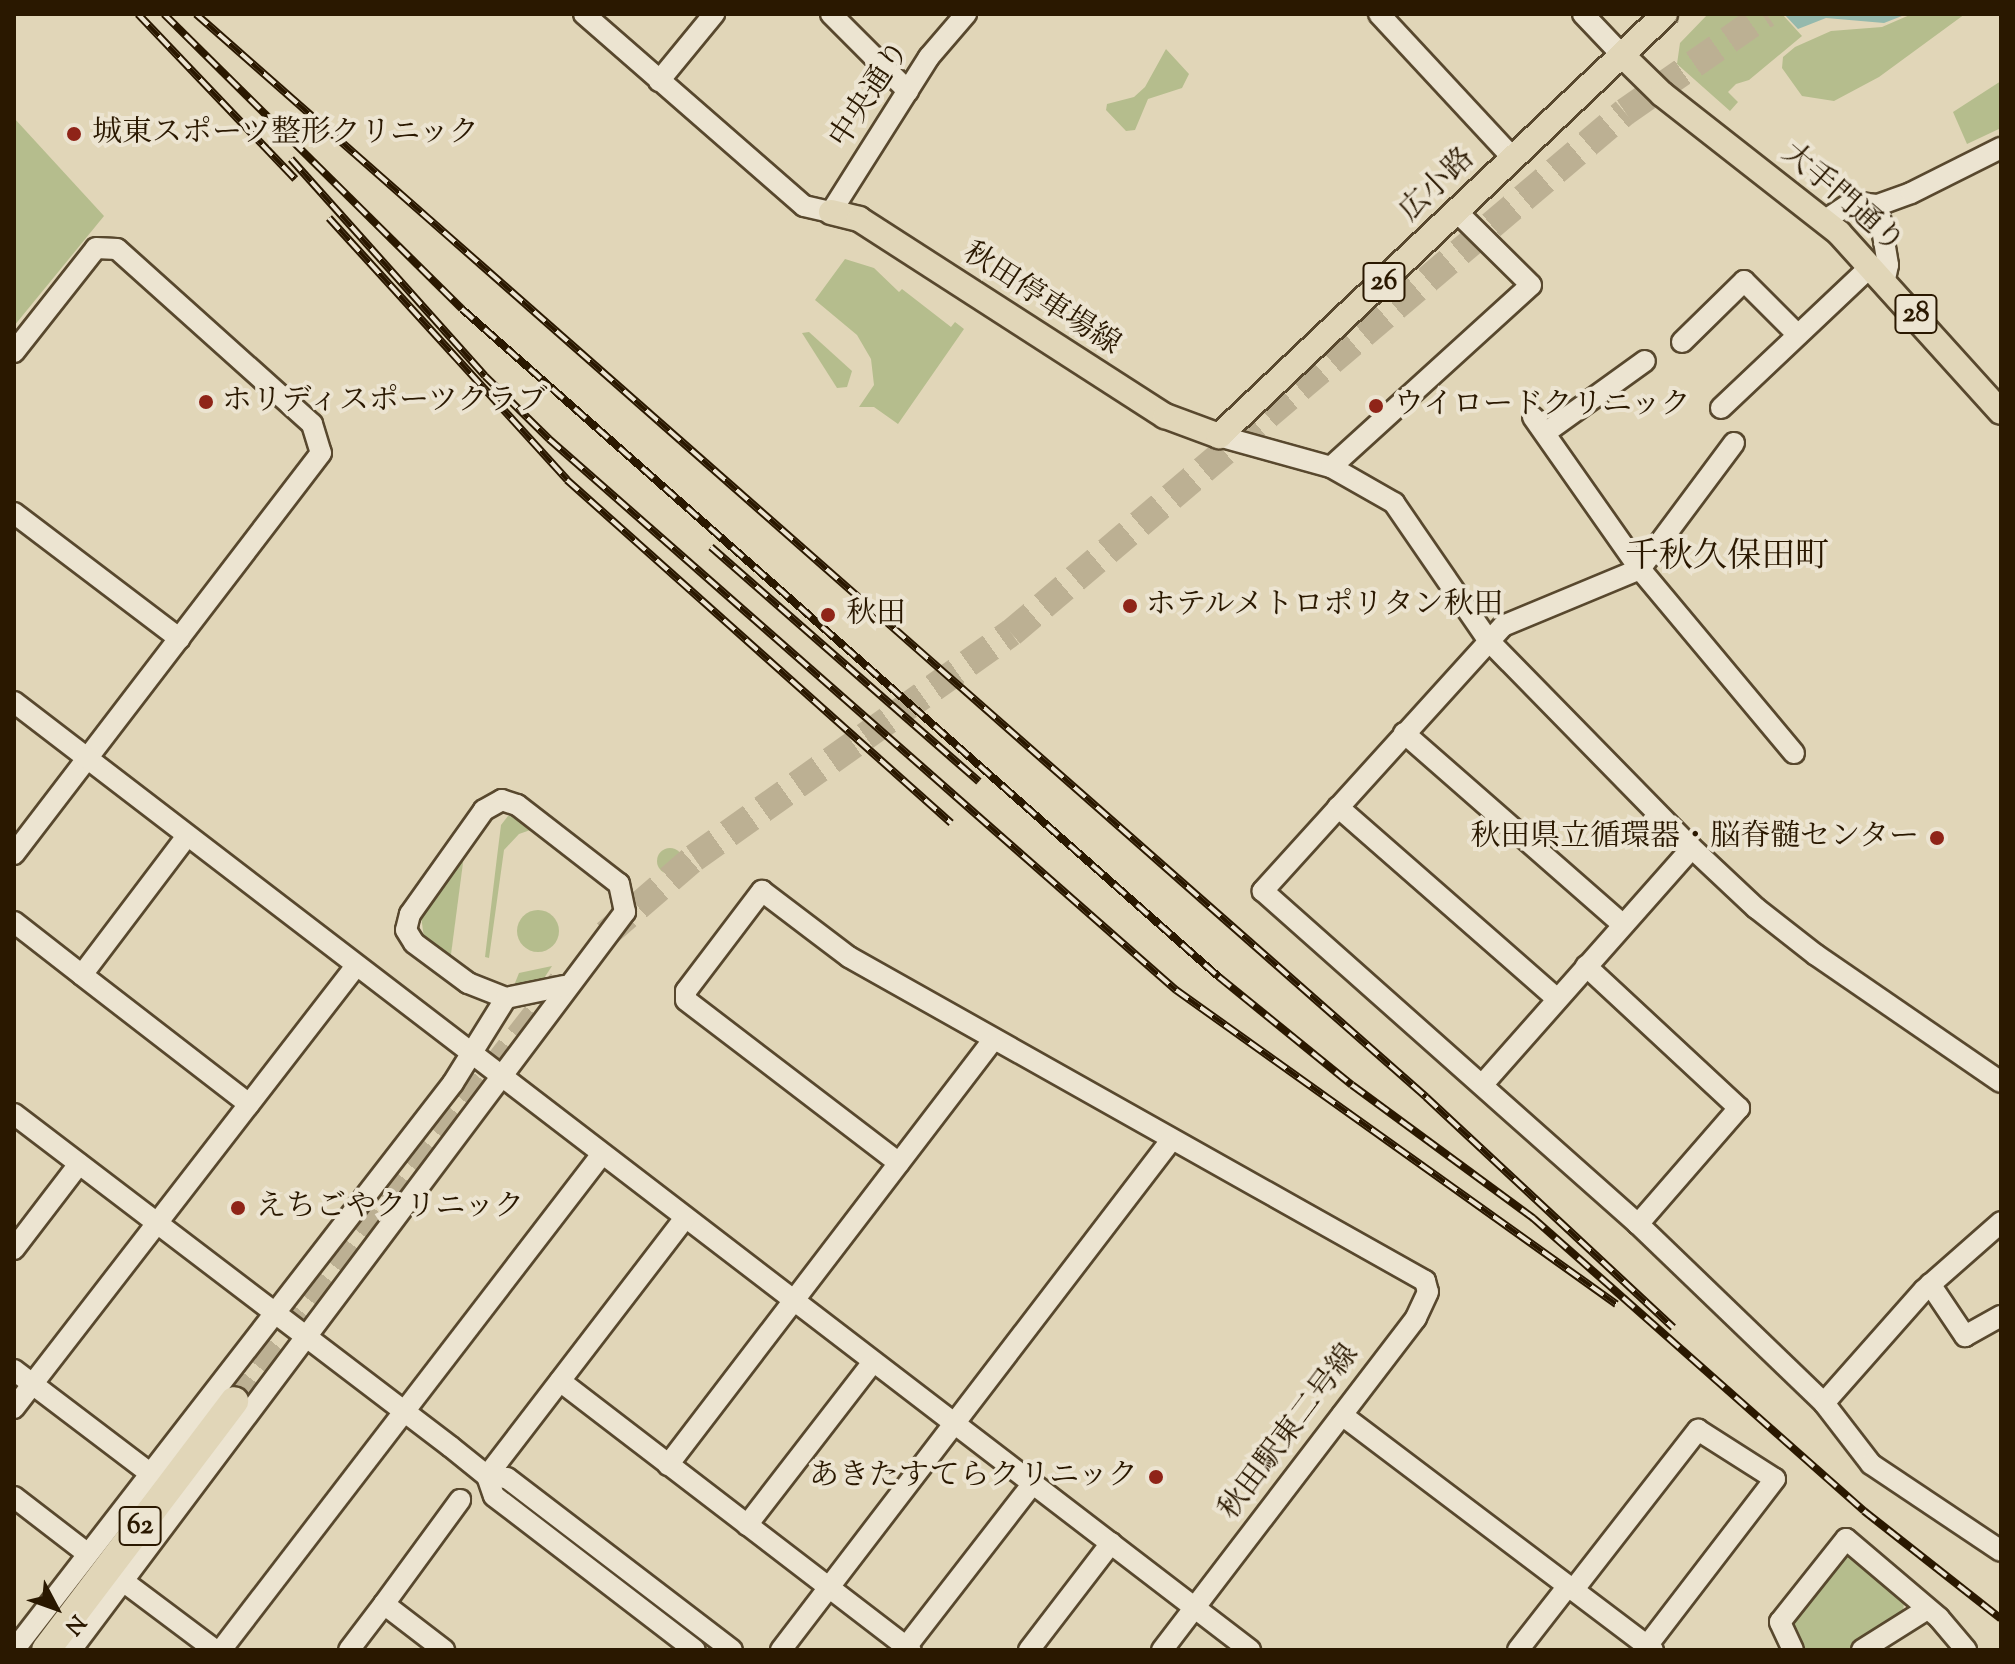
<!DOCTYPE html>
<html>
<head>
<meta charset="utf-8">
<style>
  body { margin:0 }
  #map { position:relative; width:2015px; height:1664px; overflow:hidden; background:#e1d6b8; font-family:"Sorts Mill Goudy","Noto Serif JP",serif }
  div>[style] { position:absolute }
  .green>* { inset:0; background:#b5bd8d }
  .round { border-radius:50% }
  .water>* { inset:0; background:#94b9ad }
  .highway-tunnel>* { height:28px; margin-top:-14px; transform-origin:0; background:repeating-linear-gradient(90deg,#bcb093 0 28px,transparent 0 42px) }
  .roads { filter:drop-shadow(2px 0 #58482e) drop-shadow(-2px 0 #58482e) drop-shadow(0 2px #58482e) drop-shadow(0 -2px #58482e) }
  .minor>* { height:20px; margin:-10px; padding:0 10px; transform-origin:10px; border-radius:10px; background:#ece4d1 }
  .major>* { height:24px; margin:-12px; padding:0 12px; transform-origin:12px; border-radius:12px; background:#e1d6b8 }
  .highway>* { height:28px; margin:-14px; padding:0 14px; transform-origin:14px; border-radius:14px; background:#e1d6b8 }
  .rail>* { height:8px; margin-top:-4px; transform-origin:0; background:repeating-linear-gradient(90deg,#ece4d1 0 15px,#2a1800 0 30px); box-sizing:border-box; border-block:2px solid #2a1800 }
  .dots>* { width:22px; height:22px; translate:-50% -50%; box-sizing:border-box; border:4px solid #ece4d1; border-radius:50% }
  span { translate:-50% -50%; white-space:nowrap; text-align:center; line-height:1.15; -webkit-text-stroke:8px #ece4d1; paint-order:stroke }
  .shield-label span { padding:2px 6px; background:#ece4d1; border:2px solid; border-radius:6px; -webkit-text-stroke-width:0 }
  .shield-label { font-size:28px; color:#2a1800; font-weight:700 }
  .street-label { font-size:30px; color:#2a1800 }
  .poi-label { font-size:30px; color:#2a1800 }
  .left { translate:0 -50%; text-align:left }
  .right { translate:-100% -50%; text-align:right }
  .quarter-label { font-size:34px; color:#2a1800 }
  .frame { position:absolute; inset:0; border:16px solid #2a1800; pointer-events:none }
  .north { position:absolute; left:16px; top:1568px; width:80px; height:80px; -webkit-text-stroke:6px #ece4d1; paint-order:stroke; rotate:131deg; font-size:22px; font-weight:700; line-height:32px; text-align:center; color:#2a1800 }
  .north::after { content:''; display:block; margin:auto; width:28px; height:36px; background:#2a1800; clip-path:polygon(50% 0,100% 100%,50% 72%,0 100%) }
</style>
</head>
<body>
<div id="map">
  <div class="green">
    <i style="clip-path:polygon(1708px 14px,1782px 14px,1802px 36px,1749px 80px,1736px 84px,1728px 92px,1738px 102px,1730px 111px,1677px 64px,1680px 43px)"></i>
    <i style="clip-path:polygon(1912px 14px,1965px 14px,1879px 77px,1834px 101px,1802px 96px,1782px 68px,1783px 57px,1795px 47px,1831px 31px,1882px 27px)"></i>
    <i style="clip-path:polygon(1166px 49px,1189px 74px,1182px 88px,1148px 99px,1135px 130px,1126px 131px,1106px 110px,1107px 104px,1134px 97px,1145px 87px)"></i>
    <i style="clip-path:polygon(2001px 81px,2001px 128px,1967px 144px,1953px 112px)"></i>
    <i style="clip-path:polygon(14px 118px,104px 216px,14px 326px)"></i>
    <i style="clip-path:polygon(845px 259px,874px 268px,899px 292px,902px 289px,951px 327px,955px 322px,964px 329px,898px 424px,874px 407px,859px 407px,874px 385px,871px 359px,857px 335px,815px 300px)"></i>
    <i style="clip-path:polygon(809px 332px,852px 371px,847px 387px,837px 388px,802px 333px)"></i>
    <i style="clip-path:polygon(508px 816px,517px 816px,536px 828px,519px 834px,504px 850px,489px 958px,485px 957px,497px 857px,501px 825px)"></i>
    <i class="round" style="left:657px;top:848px;width:26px;height:26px"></i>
    <i style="clip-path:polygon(464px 855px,450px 962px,424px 938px,421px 916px)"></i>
    <i class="round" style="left:517px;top:910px;width:42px;height:42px"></i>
    <i style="clip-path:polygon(552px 966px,539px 986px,515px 983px,519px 973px)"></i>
    <i style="clip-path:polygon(1841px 1554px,1853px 1556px,1904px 1600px,1903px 1617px,1848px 1650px,1802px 1650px,1791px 1631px,1792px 1617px)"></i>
  </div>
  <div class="water">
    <i style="clip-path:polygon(1784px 14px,1907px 14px,1884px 23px,1826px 18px,1798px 29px)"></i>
  </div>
  <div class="highway-tunnel">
    <i style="left:606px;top:934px;width:116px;rotate:-40.8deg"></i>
    <i style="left:694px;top:858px;width:389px;rotate:-35.4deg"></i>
    <i style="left:1011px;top:633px;width:805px;rotate:-40.32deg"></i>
    <i style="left:1625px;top:112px;width:172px;rotate:-34.8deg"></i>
    <i style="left:234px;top:1401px;width:544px;rotate:-51.95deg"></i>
  </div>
  <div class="roads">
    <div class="minor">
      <i style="left:584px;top:14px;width:292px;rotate:41.1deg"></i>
      <i style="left:804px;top:206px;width:28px;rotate:13deg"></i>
      <i style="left:831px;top:212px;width:183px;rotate:-57.7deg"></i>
      <i style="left:929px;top:57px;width:57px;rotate:-49.3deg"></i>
      <i style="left:831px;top:14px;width:109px;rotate:45deg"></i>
      <i style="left:1379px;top:14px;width:197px;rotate:47.1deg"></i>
      <i style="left:1583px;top:14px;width:57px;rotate:46.4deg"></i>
      <i style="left:659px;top:81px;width:87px;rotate:-50.6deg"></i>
      <i style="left:1878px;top:205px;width:61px;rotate:80.5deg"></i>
      <i style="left:1888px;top:265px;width:14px;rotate:102deg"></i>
      <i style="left:1824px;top:221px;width:34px;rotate:-34deg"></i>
      <i style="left:1852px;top:202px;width:26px;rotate:7deg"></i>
      <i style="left:1878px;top:205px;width:35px;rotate:-20deg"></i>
      <i style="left:1911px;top:193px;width:101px;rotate:-26.6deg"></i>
      <i style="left:1682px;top:342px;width:87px;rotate:-44.5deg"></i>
      <i style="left:1744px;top:281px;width:76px;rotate:45deg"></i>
      <i style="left:14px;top:352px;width:132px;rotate:-51.7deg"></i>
      <i style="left:96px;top:248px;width:21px;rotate:3deg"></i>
      <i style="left:117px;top:249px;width:262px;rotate:41.9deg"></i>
      <i style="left:312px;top:424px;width:30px;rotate:73deg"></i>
      <i style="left:321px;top:453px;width:505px;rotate:127.44deg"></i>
      <i style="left:1721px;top:408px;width:207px;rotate:-43.4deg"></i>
      <i style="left:1533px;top:417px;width:186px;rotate:54.9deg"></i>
      <i style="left:1640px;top:569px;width:240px;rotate:50.1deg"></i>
      <i style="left:1545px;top:433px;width:123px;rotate:-35.8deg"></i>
      <i style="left:1219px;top:436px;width:116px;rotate:15.5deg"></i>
      <i style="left:1331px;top:467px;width:73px;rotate:29.7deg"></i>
      <i style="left:1394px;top:503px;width:166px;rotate:55.5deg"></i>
      <i style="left:1488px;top:640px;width:291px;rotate:45.6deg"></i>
      <i style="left:1692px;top:848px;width:88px;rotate:43.2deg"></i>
      <i style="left:1756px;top:908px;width:76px;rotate:38.1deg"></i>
      <i style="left:1816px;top:955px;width:224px;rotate:34.5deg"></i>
      <i style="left:1734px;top:443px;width:157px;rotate:126.7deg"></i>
      <i style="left:1640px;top:569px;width:148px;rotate:157.4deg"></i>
      <i style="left:1503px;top:626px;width:358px;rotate:132.2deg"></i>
      <i style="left:1263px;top:891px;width:502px;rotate:41.61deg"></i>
      <i style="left:1638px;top:1224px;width:258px;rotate:43.9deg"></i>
      <i style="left:1824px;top:1403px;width:77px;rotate:52.4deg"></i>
      <i style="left:1871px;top:1464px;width:156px;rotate:33.8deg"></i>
      <i style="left:1331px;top:467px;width:270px;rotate:-42.3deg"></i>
      <i style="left:1531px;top:285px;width:104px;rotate:-135.4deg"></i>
      <i style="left:14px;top:513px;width:208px;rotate:37.2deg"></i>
      <i style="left:14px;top:702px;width:1558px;rotate:37.49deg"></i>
      <i style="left:1404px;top:733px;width:288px;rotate:41.2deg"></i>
      <i style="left:1338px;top:807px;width:291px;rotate:41.2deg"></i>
      <i style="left:187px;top:836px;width:174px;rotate:127.1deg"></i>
      <i style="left:82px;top:975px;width:211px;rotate:37.7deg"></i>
      <i style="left:14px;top:922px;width:86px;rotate:37.9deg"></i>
      <i style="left:1586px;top:966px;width:209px;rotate:42.9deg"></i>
      <i style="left:1739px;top:1108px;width:154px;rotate:131deg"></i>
      <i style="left:1483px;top:1084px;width:315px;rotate:-48.5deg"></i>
      <i style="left:14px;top:1114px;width:549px;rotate:37.31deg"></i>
      <i style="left:451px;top:1447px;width:46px;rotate:38.9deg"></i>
      <i style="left:487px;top:1476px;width:21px;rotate:71deg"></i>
      <i style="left:494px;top:1496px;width:253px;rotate:37.5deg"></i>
      <i style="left:899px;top:1163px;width:268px;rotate:-142.6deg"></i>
      <i style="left:686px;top:1000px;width:9px;rotate:-90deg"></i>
      <i style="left:686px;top:991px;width:126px;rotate:-52.8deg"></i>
      <i style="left:762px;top:891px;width:109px;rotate:37.2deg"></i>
      <i style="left:849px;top:957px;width:661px;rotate:29.36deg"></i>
      <i style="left:1425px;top:1281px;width:11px;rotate:75deg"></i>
      <i style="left:1428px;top:1292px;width:29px;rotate:115deg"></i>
      <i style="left:1416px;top:1318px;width:418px;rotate:127.4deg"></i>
      <i style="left:14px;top:1249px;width:107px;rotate:-52.6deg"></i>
      <i style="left:1930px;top:1284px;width:63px;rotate:56.1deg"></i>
      <i style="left:1965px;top:1336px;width:41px;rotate:-29.1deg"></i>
      <i style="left:14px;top:1370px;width:172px;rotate:37.2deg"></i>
      <i style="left:560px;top:1381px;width:442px;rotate:37.5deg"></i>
      <i style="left:1824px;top:1403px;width:151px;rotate:-48.5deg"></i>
      <i style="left:1924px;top:1290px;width:103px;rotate:-41.4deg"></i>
      <i style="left:14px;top:1408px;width:559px;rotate:-52.27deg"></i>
      <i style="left:1342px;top:1415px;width:390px;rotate:37.1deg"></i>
      <i style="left:668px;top:1465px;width:535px;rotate:-52.59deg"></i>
      <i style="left:487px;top:1476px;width:325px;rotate:-52.5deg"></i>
      <i style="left:487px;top:1476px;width:20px;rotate:6deg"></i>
      <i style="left:507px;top:1478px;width:283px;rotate:37.4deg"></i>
      <i style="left:14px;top:1497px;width:93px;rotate:37.6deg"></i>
      <i style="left:747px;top:1525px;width:206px;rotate:-52.3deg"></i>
      <i style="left:123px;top:1581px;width:115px;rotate:36.9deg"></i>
      <i style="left:1574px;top:1589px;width:202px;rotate:-52.1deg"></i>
      <i style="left:1698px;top:1430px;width:91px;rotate:32.5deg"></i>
      <i style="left:1775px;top:1479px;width:215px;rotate:127.5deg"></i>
      <i style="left:384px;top:1604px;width:129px;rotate:-53.8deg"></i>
      <i style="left:906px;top:1647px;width:207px;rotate:-52.2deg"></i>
      <i style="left:14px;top:1650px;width:717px;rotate:-52.25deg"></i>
      <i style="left:453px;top:1083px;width:100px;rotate:-58.1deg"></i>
      <i style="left:71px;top:1650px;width:923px;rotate:-53.11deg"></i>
      <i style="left:625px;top:912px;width:29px;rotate:-102deg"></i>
      <i style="left:619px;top:884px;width:129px;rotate:-142.2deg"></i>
      <i style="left:517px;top:805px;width:16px;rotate:-162deg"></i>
      <i style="left:502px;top:800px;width:21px;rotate:151deg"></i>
      <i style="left:484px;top:810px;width:128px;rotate:125.4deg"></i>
      <i style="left:410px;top:914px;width:16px;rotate:104deg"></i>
      <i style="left:406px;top:930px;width:15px;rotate:58deg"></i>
      <i style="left:414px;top:943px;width:67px;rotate:36.5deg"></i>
      <i style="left:468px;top:983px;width:41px;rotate:21.5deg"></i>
      <i style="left:506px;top:998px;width:59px;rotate:-11.7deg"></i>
      <i style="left:221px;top:1650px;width:625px;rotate:-52.47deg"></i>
      <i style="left:349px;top:1650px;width:58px;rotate:-52.7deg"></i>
      <i style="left:384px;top:1604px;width:76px;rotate:37.5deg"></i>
      <i style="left:781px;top:1650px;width:643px;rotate:-52.58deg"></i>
      <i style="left:1029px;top:1650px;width:135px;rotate:-52.5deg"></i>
      <i style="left:1518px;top:1650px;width:81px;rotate:-52deg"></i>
      <i style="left:1793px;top:1650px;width:31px;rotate:-115deg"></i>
      <i style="left:1780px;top:1622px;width:106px;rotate:-51.5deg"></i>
      <i style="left:1846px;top:1539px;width:122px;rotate:40.3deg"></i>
      <i style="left:1939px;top:1618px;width:42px;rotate:49.8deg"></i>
      <i style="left:1862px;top:1650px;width:77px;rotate:-32.2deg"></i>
    </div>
    <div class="major">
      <i style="left:1622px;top:55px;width:56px;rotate:44.3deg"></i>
      <i style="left:1662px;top:94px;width:225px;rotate:38.1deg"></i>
      <i style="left:1839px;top:233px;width:241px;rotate:47.9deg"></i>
      <i style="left:831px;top:212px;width:29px;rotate:14deg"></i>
      <i style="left:859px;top:219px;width:364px;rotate:32.8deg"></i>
      <i style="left:1165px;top:416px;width:58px;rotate:20.3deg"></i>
      <i style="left:1219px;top:436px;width:614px;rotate:-43.42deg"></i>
    </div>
    <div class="highway">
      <i style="left:46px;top:1650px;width:312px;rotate:-52.9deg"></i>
    </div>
  </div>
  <div class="rail">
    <i style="left:138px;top:14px;width:228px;rotate:46.4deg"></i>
    <i style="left:164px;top:14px;width:419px;rotate:44.7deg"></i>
    <i style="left:462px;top:309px;width:1010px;rotate:41.43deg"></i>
    <i style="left:1219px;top:977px;width:171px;rotate:39.1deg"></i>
    <i style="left:1352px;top:1085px;width:225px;rotate:36.3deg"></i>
    <i style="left:1533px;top:1218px;width:442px;rotate:41.5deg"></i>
    <i style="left:1864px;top:1511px;width:174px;rotate:38.2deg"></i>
    <i style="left:196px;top:14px;width:1639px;rotate:41.36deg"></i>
    <i style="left:1426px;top:1097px;width:338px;rotate:43deg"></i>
    <i style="left:291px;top:159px;width:291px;rotate:48.2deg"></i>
    <i style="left:485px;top:376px;width:90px;rotate:44.5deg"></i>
    <i style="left:549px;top:439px;width:835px;rotate:41.31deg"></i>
    <i style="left:1176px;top:990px;width:541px;rotate:35.51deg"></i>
    <i style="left:329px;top:218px;width:354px;rotate:47.7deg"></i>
    <i style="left:567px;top:480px;width:515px;rotate:41.77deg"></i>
    <i style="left:711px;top:547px;width:356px;rotate:41.2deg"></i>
  </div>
  <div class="dots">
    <i style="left:74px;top:134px;background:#8f2418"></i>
    <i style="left:206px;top:402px;background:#8f2418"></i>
    <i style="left:1376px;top:406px;background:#8f2418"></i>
    <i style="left:1130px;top:606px;background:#8f2418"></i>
    <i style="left:828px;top:615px;background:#8f2418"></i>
    <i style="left:1937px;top:838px;background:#8f2418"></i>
    <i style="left:238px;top:1208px;background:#8f2418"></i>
    <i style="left:1156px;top:1477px;background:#8f2418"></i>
  </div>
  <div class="shield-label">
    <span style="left:1384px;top:282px">26</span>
    <span style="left:1916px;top:314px">28</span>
    <span style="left:140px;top:1526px">62</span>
  </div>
  <div class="street-label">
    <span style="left:871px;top:95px;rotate:-57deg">中央通り</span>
    <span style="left:1438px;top:186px;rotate:-44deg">広小路</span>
    <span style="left:1842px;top:199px;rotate:41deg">大手門通り</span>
    <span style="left:1041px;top:300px;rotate:33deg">秋田停車場線</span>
    <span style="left:1290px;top:1433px;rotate:-53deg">秋田駅東二号線</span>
  </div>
  <div class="poi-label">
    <span class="left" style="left:92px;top:134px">城東スポーツ整形クリニック</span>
    <span class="left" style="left:222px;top:402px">ホリディスポーツクラブ</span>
    <span class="left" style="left:1394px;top:406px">ウイロードクリニック</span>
    <span class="left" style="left:1146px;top:606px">ホテルメトロポリタン秋田</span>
    <span class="left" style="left:846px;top:615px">秋田</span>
    <span class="right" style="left:1919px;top:838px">秋田県立循環器・脳脊髄センター</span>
    <span class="left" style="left:256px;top:1208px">えちごやクリニック</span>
    <span class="right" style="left:1138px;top:1477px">あきたすてらクリニック</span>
  </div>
  <div class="quarter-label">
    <span style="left:1727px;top:558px">千秋久保田町</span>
  </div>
  <div class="frame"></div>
  <div class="north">N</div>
</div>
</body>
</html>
